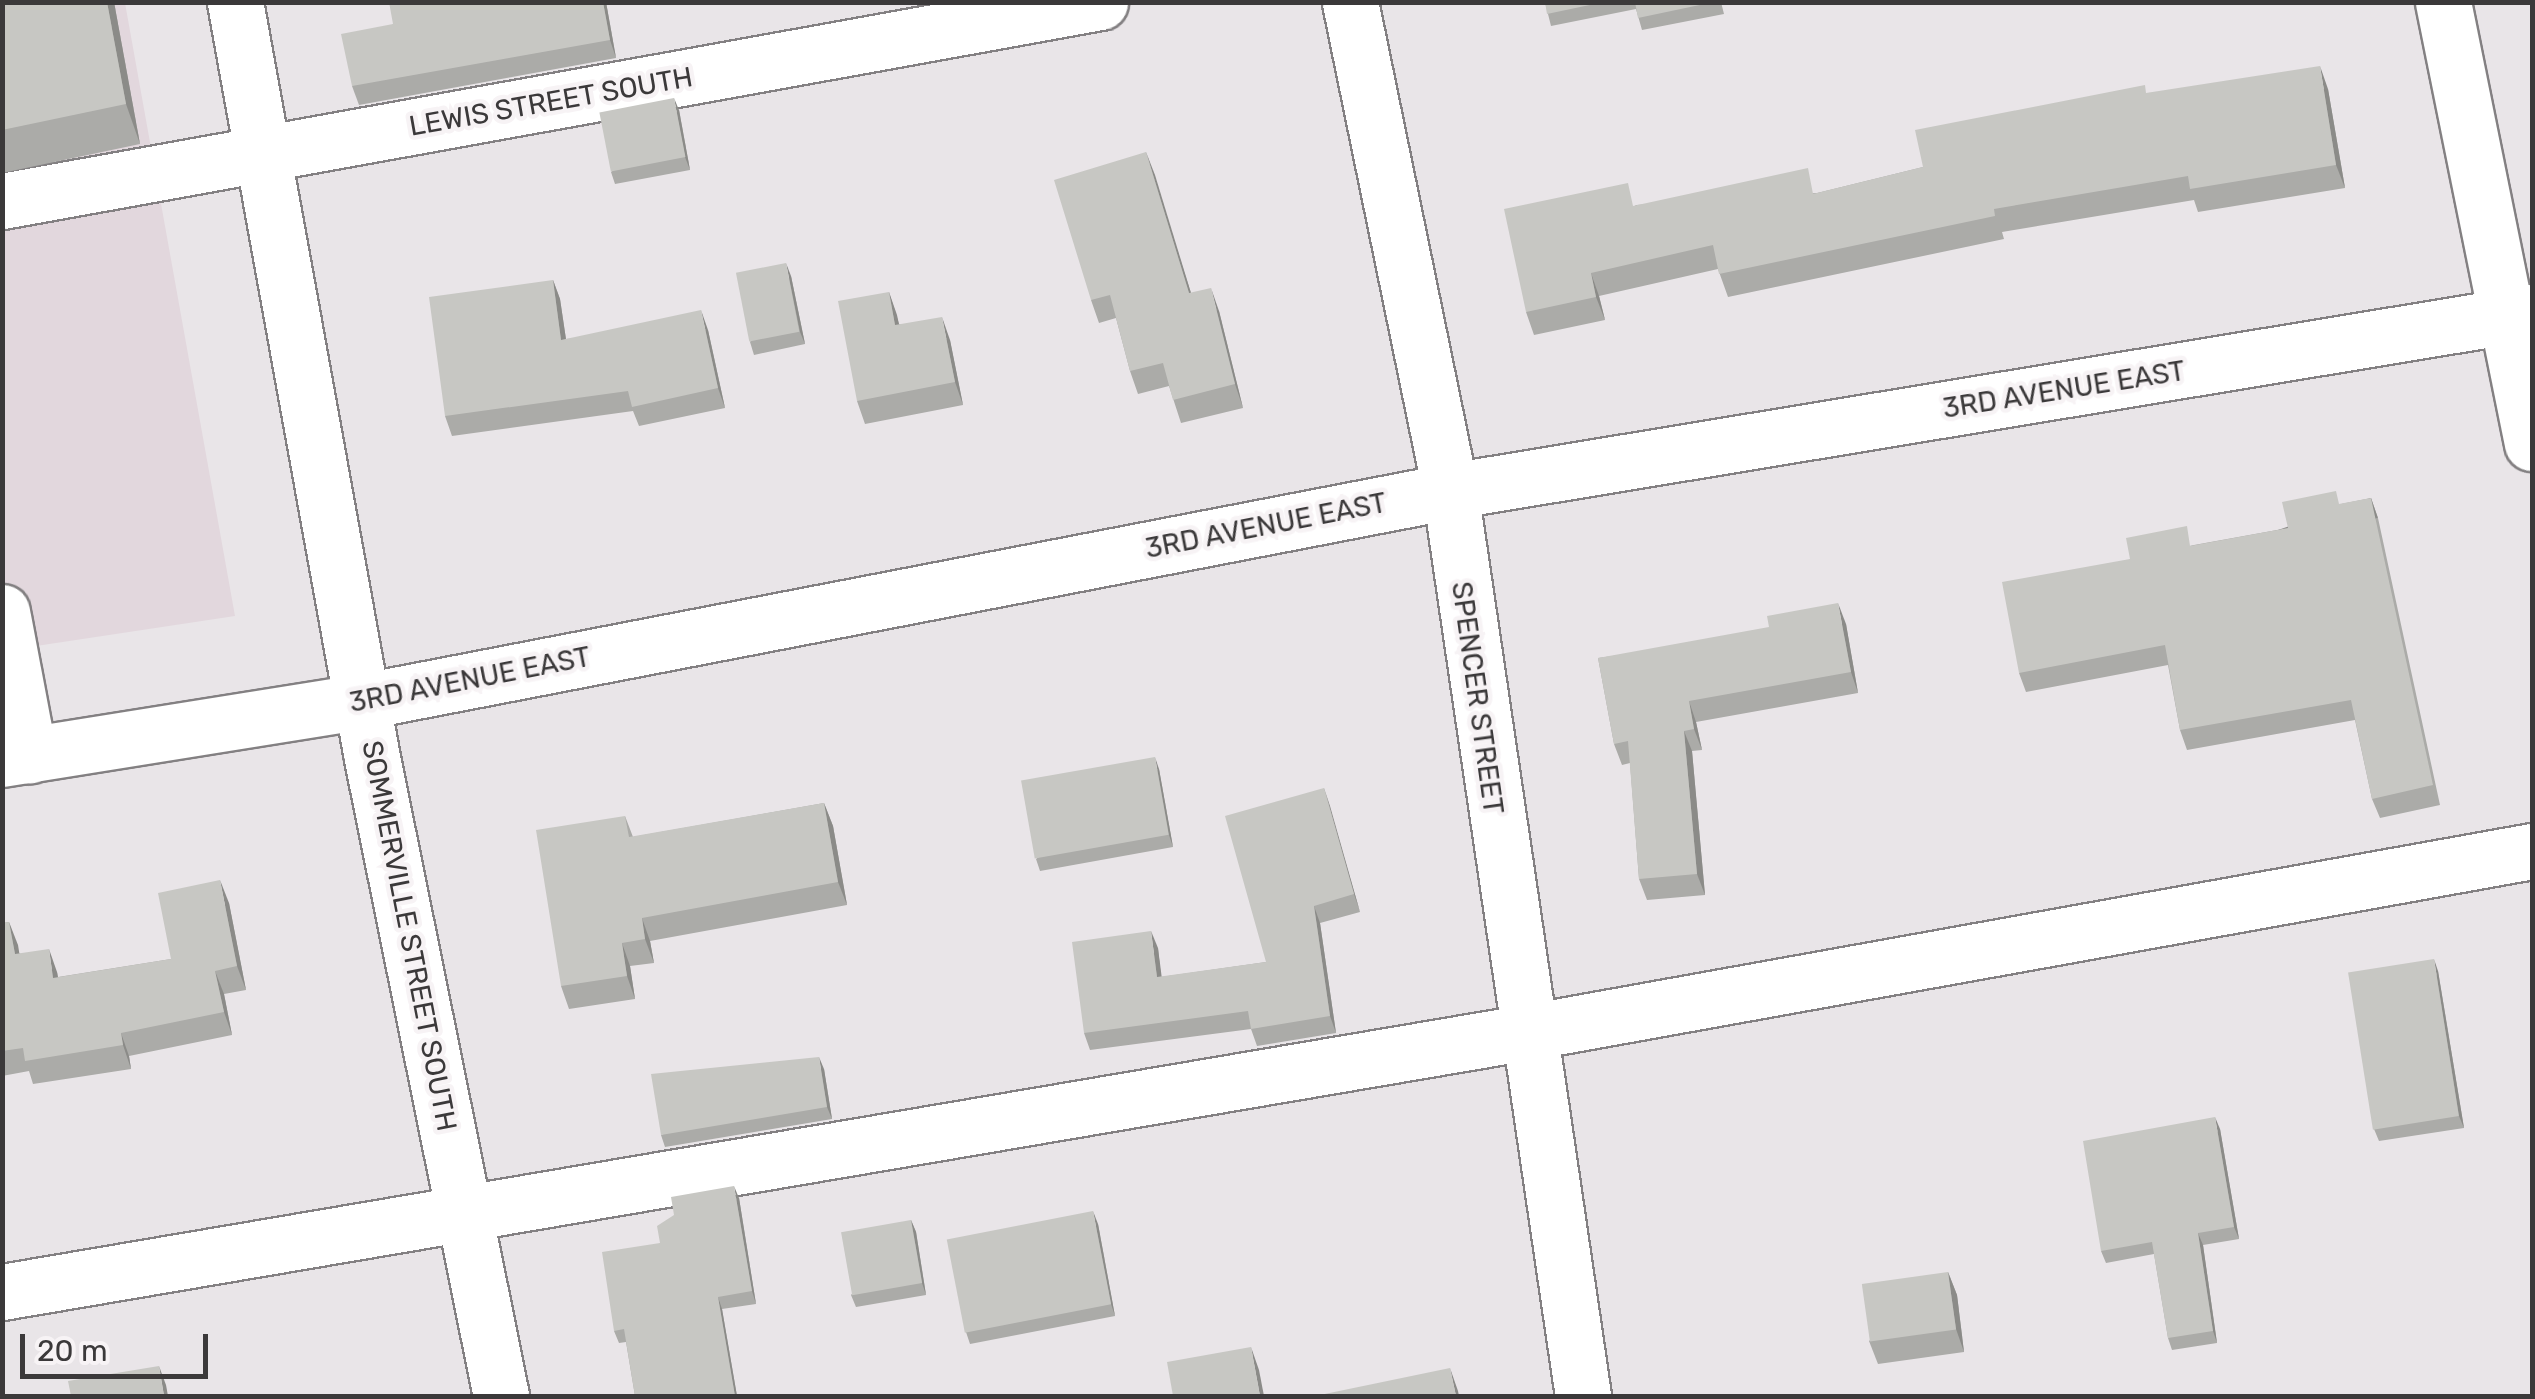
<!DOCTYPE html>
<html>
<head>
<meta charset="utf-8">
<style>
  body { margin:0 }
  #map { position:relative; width:2535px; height:1399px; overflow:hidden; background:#e9e5e8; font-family:Rubik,sans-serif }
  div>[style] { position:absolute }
  .built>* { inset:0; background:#e2d7dd }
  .roads { filter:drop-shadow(2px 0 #838082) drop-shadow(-2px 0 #838082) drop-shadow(0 2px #838082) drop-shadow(0 -2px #838082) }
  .minor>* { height:55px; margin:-27.5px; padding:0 27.5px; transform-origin:27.5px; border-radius:27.5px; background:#fff }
  .wall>* { inset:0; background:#ababa8 }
  .shaded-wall>* { inset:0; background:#8b8b88; transform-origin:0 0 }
  .building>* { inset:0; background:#c7c7c3; transform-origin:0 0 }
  span { translate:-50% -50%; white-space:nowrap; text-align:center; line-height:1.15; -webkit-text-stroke:9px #f7f3f5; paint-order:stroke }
  .street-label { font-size:28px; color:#3b393a }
  .frame { position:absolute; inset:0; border:5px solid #3b393a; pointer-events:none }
  .scale { position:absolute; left:20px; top:1334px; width:188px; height:45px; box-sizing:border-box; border:5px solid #3b393a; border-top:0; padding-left:12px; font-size:30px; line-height:35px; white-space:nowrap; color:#3b393a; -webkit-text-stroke:8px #f7f3f5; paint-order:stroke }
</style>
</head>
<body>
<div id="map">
  <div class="built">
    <i style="clip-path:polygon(2px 3px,125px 3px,235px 616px,3px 651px)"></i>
  </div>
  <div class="roads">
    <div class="minor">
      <i style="left:235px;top:2px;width:768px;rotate:79.73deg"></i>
      <i style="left:372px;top:758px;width:651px;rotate:78.57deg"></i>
      <i style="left:1350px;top:2px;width:499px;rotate:78.4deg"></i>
      <i style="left:1450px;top:491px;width:915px;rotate:81.64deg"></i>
      <i style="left:2443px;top:2px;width:450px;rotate:78.6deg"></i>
      <i style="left:2px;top:201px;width:1116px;rotate:-10.27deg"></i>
      <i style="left:2px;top:612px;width:146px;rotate:79.3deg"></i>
      <i style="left:2px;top:759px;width:367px;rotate:-9.1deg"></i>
      <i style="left:364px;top:701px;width:1106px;rotate:-10.94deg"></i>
      <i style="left:1450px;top:491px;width:1097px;rotate:-9.39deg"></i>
      <i style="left:2px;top:1292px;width:1548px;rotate:-9.67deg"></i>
      <i style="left:1528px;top:1032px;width:1020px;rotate:-10.22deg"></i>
    </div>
  </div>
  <div class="wall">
    <i style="clip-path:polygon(2px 2px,114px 2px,140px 144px,2px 173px)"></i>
    <i style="clip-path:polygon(606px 2px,616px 58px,359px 105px,352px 86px,393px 24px)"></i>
    <i style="clip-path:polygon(1545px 2px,1721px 2px,1724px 14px,1642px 30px,1636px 9px,1551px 26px)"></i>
    <i style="clip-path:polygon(2328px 89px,2345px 188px,2198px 212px,2194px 200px,2002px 232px,2004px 239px,1728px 297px,1718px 269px,1599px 296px,1605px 320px,1534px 335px,1526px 312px,1636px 205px,1817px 193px,1923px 167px,2148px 93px)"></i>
    <i style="clip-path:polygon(679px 110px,690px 170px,615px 184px,611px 172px)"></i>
    <i style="clip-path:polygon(1146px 152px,1191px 293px,1219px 311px,1243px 408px,1181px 423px,1169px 386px,1138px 394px,1130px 371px,1116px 318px,1099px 323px,1091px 300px)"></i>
    <i style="clip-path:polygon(791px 276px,805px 344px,754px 355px,750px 342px)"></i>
    <i style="clip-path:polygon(553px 280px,560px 299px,566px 339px,708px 330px,725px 408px,639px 426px,633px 411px,452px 436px,445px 416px)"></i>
    <i style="clip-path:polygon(889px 292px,899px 324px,950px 340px,963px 405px,865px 424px,857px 401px)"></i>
    <i style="clip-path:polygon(2371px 498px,2378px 518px,2440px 805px,2380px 818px,2372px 799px,2355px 720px,2187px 750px,2180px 730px,2168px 665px,2026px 692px,2019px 673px,2130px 559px,2194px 545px,2288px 528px,2341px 504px)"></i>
    <i style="clip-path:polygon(1846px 624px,1858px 693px,1696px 722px,1702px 750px,1692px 751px,1705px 895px,1647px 900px,1639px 879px,1630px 763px,1622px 765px,1614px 744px,1598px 658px)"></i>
    <i style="clip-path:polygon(1159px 769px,1173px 847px,1040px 871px,1036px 859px)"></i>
    <i style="clip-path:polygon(1324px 788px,1360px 912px,1320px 923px,1336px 1033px,1257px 1046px,1251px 1029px,1090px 1050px,1084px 1033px,1158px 948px,1161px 977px,1266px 962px)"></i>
    <i style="clip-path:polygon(824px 803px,833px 826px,847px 905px,650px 941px,654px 963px,630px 966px,635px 999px,569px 1009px,561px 986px,625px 816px,633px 837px)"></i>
    <i style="clip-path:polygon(229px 903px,246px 990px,224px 994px,232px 1035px,129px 1056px,131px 1069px,33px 1084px,29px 1071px,2px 1076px,2px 923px,9px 922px,19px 953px,57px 972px,58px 977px,171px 959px)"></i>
    <i style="clip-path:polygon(2438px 971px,2464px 1128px,2379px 1141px,2374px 1129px)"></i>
    <i style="clip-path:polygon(824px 1069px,832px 1119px,665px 1147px,661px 1135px)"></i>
    <i style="clip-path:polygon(2220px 1129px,2239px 1239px,2203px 1245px,2217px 1343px,2172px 1350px,2168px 1338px,2154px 1254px,2106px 1263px,2101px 1251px)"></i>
    <i style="clip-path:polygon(739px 1198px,756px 1304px,722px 1309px,737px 1396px,635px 1396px,626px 1342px,619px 1343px,614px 1331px,660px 1243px)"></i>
    <i style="clip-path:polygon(911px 1220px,916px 1232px,926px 1295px,856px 1307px,851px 1295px)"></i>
    <i style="clip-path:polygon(1098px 1224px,1115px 1316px,970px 1344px,966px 1332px)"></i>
    <i style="clip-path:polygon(1948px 1272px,1957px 1295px,1964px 1352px,1878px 1364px,1869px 1341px)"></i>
  </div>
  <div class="shaded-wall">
    <i style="clip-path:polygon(107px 2px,114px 2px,140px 144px,126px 104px)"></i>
    <i style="clip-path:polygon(603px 2px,606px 2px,616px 58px,610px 40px)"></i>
    <i style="clip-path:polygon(2320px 66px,2328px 89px,2345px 188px,2336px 165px)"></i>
    <i style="clip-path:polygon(674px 98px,679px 110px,690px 170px,685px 157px)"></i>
    <i style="clip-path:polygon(1146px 152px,1155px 175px,1198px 316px,1189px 293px)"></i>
    <i style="clip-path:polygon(786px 263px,791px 276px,805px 344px,800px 332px)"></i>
    <i style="clip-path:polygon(1591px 273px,1599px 296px,1605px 320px,1596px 297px)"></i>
    <i style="clip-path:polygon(553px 280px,560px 299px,569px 360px,561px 340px)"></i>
    <i style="clip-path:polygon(1211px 288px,1219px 311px,1243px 408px,1235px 384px)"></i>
    <i style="clip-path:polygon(889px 292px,897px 315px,904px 348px,895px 325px)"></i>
    <i style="clip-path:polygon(701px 310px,708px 330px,725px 408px,718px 388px)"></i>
    <i style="clip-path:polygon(942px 317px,950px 340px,963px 405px,955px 382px)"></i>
    <i style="left:2371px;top:498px;width:21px;height:294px;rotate:71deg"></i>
    <i style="clip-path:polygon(1838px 603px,1846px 624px,1858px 693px,1851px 672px)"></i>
    <i style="clip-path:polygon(1689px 701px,1696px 722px,1702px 750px,1694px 729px)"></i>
    <i style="clip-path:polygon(1684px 731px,1692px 751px,1705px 895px,1697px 874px)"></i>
    <i style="clip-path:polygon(1155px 757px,1159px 769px,1173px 847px,1169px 835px)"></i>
    <i style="clip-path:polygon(1324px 788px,1330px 806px,1360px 912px,1354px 894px)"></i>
    <i style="clip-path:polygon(824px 803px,833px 826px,847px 905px,838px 882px)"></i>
    <i style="clip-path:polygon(220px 880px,229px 903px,246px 990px,237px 966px)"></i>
    <i style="clip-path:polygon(1314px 906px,1320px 923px,1336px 1033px,1330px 1016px)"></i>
    <i style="clip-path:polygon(642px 918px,650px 941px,654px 963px,645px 939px)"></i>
    <i style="clip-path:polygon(9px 922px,18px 945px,23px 977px,15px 954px)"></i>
    <i style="clip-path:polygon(1151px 931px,1158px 948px,1164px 995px,1157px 977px)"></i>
    <i style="clip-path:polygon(622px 943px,630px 966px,635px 999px,627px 976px)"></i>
    <i style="clip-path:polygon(49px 949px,57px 972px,62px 1001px,53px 978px)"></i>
    <i style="clip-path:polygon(2434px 959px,2438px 971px,2464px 1128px,2459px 1116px)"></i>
    <i style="clip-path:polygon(215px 971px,224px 994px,232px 1035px,224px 1012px)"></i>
    <i style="clip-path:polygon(121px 1033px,129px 1056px,131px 1069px,123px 1045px)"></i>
    <i style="clip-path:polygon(819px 1057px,824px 1069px,832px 1119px,827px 1107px)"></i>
    <i style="clip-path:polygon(2215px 1117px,2220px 1129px,2239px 1239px,2234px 1227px)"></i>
    <i style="clip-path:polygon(734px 1186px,739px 1198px,756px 1304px,752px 1291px)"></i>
    <i style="clip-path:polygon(1093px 1211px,1098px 1224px,1115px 1316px,1111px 1304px)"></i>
    <i style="clip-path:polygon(911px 1220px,916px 1232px,926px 1295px,922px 1283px)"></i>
    <i style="clip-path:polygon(2198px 1233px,2203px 1245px,2217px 1343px,2213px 1331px)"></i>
    <i style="clip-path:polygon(1948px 1272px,1957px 1295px,1964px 1352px,1956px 1329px)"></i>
    <i style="clip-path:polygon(718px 1297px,722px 1309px,737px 1396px,735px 1396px)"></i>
    <i style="clip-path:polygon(1251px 1347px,1259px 1370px,1264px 1396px,1260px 1396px)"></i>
    <i style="clip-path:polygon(159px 1366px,166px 1385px,168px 1396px,164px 1396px)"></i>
    <i style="clip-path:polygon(1450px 1368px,1458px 1391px,1459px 1396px,1456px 1396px)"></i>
  </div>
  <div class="building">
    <i style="clip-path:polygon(2px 2px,107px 2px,126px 104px,2px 130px)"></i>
    <i style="clip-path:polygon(389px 2px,603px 2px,610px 40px,352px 86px,341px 34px,393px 24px)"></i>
    <i style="clip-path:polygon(1545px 2px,1604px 2px,1547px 14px)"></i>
    <i style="clip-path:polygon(1635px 2px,1714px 2px,1638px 18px)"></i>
    <i style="clip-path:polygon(2320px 66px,2336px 165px,2190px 189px,2188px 176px,1994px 209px,1995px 216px,1719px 274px,1713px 245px,1591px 273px,1596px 297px,1526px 312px,1504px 209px,1628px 183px,1633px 206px,1808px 168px,1813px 194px,1923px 167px,1915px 130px,2145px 85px,2146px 93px)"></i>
    <i style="left:674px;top:98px;width:60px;height:76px;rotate:79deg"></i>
    <i style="clip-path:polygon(1146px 152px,1189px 293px,1211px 288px,1235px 384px,1173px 400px,1163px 363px,1130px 371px,1110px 295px,1091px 300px,1054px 180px)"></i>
    <i style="left:786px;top:263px;width:70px;height:51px;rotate:79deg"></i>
    <i style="clip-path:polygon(553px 280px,561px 340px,701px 310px,718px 388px,632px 407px,628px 391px,445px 416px,429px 297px)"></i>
    <i style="clip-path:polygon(889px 292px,895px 325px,942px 317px,955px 382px,857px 401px,838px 301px)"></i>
    <i style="clip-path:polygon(2336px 491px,2339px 504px,2371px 498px,2433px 785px,2372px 799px,2351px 700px,2180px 730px,2165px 645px,2019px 673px,2002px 582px,2130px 559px,2126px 538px,2187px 526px,2190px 546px,2288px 528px,2282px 502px)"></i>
    <i style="clip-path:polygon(1838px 603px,1851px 672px,1689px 701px,1694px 729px,1684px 731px,1697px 874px,1639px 879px,1628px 741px,1614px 744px,1598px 658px,1769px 627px,1767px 616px)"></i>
    <i style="left:1155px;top:757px;width:79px;height:136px;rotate:80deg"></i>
    <i style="clip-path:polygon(1324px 788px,1354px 894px,1314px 906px,1330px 1016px,1251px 1029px,1248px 1011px,1084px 1033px,1072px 942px,1151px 931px,1157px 977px,1266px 962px,1225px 816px)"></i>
    <i style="clip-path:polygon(824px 803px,838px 882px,642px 918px,645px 939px,622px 943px,627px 976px,561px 986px,536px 830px,625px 816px,629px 837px)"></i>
    <i style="clip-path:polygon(220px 880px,237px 966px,215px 971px,224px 1012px,121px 1033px,123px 1045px,25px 1061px,23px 1048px,2px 1051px,2px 923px,9px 922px,15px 954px,49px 949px,53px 978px,171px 959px,158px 893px)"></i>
    <i style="left:2434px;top:959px;width:159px;height:87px;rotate:81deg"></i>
    <i style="clip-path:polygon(819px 1057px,827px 1107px,661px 1135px,651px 1074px)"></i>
    <i style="clip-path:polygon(2215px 1117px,2234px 1227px,2198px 1233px,2213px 1331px,2168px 1338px,2152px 1242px,2101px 1251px,2083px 1141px)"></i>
    <i style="clip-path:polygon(734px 1186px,752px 1291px,718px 1297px,735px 1396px,635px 1396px,624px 1329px,614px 1331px,602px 1252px,660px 1243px,657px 1226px,674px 1215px,671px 1197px)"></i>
    <i style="left:1093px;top:1211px;width:95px;height:149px;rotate:79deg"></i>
    <i style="left:911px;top:1220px;width:64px;height:71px;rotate:80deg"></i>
    <i style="left:1948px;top:1272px;width:58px;height:87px;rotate:82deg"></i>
    <i style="clip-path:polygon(1251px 1347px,1260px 1396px,1173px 1396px,1167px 1362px)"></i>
    <i style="clip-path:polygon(159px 1366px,164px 1396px,71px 1396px,68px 1381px)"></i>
    <i style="clip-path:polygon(1450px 1368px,1456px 1396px,1315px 1396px)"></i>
  </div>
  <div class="street-label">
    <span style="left:551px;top:102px;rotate:-10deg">LEWIS STREET SOUTH</span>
    <span style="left:2064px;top:390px;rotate:-9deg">3RD AVENUE EAST</span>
    <span style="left:1266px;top:526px;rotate:-11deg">3RD AVENUE EAST</span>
    <span style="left:470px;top:680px;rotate:-11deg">3RD AVENUE EAST</span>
    <span style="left:1477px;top:698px;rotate:82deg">SPENCER STREET</span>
    <span style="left:409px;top:936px;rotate:79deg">SOMMERVILLE STREET SOUTH</span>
  </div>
  <div class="frame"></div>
  <div class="scale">20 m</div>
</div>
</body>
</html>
